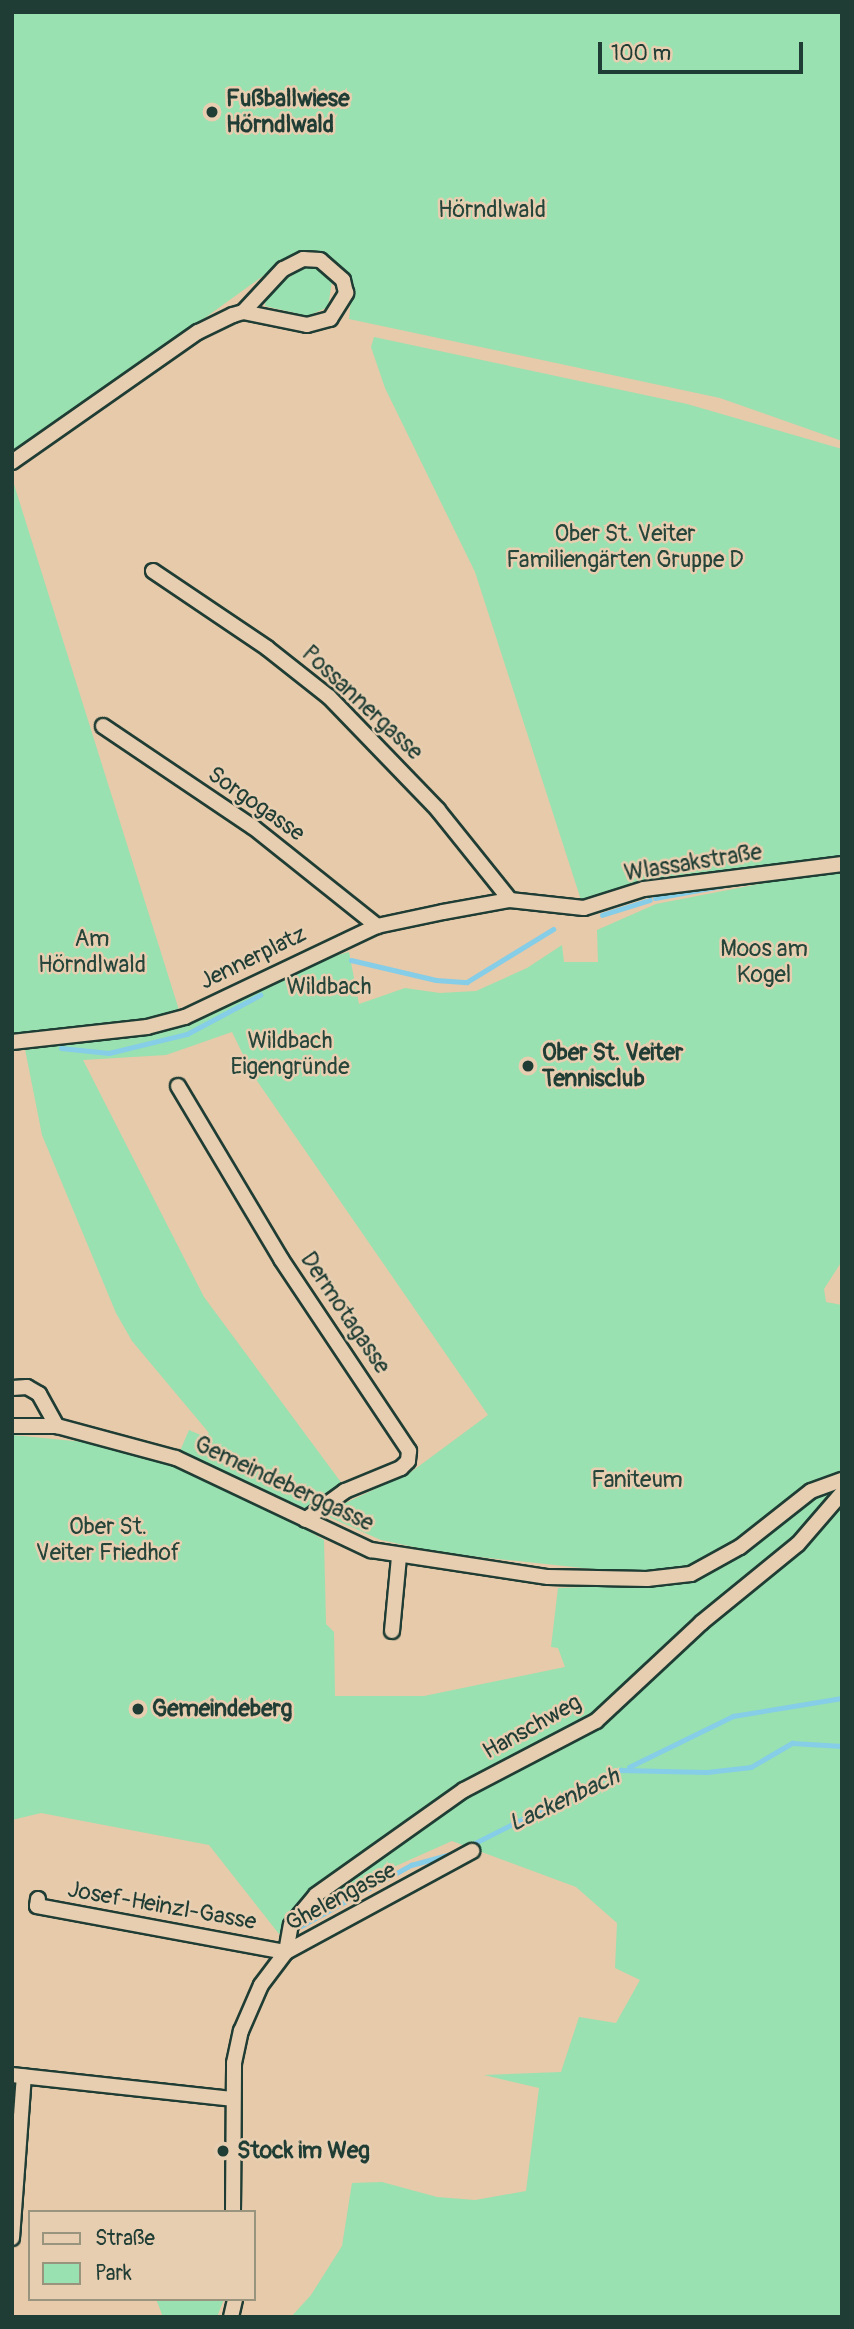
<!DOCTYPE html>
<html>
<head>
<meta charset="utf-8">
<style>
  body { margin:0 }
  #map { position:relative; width:854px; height:2329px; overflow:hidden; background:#e6caaa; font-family:Pangolin,sans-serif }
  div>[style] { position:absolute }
  .green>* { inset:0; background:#99e1b0 }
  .stream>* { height:4.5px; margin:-2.25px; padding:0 2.25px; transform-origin:2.25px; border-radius:2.25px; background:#86cde7 }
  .roads { filter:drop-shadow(2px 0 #1f3d34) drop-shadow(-2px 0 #1f3d34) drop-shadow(0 2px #1f3d34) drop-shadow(0 -2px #1f3d34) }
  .minor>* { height:14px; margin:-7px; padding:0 7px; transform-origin:7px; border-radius:7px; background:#e8ceb0 }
  .dots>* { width:19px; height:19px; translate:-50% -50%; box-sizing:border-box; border:4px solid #e8ceb0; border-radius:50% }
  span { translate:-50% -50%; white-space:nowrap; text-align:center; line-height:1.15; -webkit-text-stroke:5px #e8ceb0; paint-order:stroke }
  .poi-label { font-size:23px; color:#1f3d34; font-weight:700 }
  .left { translate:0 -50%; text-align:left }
  .park-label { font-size:23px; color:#25453a }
  .street-label { font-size:23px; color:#1f3d34 }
  .water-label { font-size:24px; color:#24443d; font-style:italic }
  .frame { position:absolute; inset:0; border:14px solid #1f3d34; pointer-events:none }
  .legend { position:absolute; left:28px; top:2210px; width:228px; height:91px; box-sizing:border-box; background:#e8ceb0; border:2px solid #98947e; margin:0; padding:9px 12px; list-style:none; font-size:21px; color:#1f3d34 }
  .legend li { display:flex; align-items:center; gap:14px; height:35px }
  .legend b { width:35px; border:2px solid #98947e }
  .scale { position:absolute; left:598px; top:42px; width:205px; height:32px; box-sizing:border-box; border:4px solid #1f3d34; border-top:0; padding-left:9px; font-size:21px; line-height:24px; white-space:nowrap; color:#1f3d34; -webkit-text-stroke:5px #e8ceb0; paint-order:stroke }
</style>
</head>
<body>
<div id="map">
  <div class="green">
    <i style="clip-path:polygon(12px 12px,842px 12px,842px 441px,720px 398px,349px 319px,352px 289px,346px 271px,314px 250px,292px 255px,12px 457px)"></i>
    <i style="clip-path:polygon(305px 266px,322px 269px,332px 281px,328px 307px,308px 316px,265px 306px,266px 294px)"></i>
    <i style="clip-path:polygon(374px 337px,687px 404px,842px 449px,842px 856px,648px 881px,581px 900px,475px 572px,385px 388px,371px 347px)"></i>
    <i style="clip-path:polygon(12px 478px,179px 1010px,116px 1025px,182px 1023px,311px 962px,349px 952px,359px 1004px,405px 988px,440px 993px,476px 991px,527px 968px,562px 945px,564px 962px,598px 962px,597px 930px,656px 904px,842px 868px,842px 1261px,824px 1289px,826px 1302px,842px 1305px,842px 2317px,291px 2317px,311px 2295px,342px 2246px,352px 2183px,382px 2182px,437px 2197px,475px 2200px,526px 2191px,539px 2088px,484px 2075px,561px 2072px,579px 2017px,616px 2023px,640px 1980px,615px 1968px,617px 1923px,576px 1887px,452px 1841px,324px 1898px,279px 1934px,209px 1845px,41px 1813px,12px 1820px,12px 1435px,84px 1442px,178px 1467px,257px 1501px,324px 1540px,326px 1624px,334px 1632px,335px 1696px,424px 1696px,565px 1667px,558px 1648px,551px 1647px,558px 1588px,643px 1585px,630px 1573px,442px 1553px,381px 1540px,322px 1514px,411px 1472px,488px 1415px,253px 1075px,232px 1032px,166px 1055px,83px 1060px,204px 1297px,343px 1485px,306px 1509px,180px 1451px,189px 1430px,205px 1437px,209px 1433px,132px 1341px,116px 1313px,42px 1135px,22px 1034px,12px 1034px)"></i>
    <i style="clip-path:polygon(156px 2299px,224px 2299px,217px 2317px,163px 2317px)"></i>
  </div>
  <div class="stream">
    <i style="left:655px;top:898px;width:68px;rotate:-10.2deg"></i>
    <i style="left:602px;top:915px;width:50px;rotate:-17.4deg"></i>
    <i style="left:351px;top:960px;width:87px;rotate:13.2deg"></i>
    <i style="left:436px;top:980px;width:31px;rotate:4deg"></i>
    <i style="left:467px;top:982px;width:101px;rotate:-31.6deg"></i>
    <i style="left:61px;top:1048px;width:48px;rotate:5.9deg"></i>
    <i style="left:109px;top:1053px;width:80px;rotate:-13.7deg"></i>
    <i style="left:187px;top:1034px;width:83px;rotate:-28.1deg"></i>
    <i style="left:629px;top:1767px;width:116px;rotate:-26.1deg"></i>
    <i style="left:733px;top:1716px;width:110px;rotate:-9.4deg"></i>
    <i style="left:301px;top:1926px;width:126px;rotate:-29deg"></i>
    <i style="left:411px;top:1865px;width:46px;rotate:-15.3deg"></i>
    <i style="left:455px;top:1853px;width:185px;rotate:-26.7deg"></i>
    <i style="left:620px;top:1770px;width:87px;rotate:1.3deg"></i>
    <i style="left:707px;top:1772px;width:44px;rotate:-6.5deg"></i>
    <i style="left:751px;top:1767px;width:48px;rotate:-30.3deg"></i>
    <i style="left:792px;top:1743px;width:50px;rotate:3.4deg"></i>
  </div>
  <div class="roads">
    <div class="minor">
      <i style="left:12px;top:462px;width:227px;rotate:-35deg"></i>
      <i style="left:198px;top:332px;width:39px;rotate:-26deg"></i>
      <i style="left:233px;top:315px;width:10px;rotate:-17deg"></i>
      <i style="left:243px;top:312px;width:65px;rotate:11.5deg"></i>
      <i style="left:307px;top:325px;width:24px;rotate:-15deg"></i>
      <i style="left:330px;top:319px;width:31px;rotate:-58deg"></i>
      <i style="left:346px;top:293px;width:13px;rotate:-103deg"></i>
      <i style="left:343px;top:280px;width:30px;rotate:-139deg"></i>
      <i style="left:320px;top:260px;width:17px;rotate:-177deg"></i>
      <i style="left:303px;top:259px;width:22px;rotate:153deg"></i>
      <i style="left:283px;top:269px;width:59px;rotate:132.9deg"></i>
      <i style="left:153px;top:571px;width:138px;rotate:34deg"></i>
      <i style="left:267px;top:648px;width:79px;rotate:38.3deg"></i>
      <i style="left:329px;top:697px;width:157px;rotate:46deg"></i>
      <i style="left:438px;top:810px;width:115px;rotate:51.3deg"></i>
      <i style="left:103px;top:726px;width:181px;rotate:34deg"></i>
      <i style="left:253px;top:827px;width:159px;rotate:38.6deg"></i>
      <i style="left:12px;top:1042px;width:136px;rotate:-6.3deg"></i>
      <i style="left:147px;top:1027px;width:39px;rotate:-15deg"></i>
      <i style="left:185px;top:1017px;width:212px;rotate:-25.4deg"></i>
      <i style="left:377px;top:926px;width:67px;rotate:-12deg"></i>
      <i style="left:443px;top:912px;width:68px;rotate:-10.2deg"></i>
      <i style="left:510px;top:900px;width:74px;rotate:6.2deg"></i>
      <i style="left:584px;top:908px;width:63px;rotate:-17.6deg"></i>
      <i style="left:644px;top:889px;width:200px;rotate:-7.2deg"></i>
      <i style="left:178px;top:1086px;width:201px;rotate:59.2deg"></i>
      <i style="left:281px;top:1259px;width:231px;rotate:56.3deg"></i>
      <i style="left:409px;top:1451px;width:10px;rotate:96deg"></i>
      <i style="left:408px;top:1461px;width:10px;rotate:135deg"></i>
      <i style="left:401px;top:1468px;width:61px;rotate:157.7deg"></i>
      <i style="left:345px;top:1491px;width:49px;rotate:144.1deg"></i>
      <i style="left:12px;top:1388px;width:15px;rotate:-4deg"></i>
      <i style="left:27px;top:1387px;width:14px;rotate:30deg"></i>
      <i style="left:39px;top:1394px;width:37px;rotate:61deg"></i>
      <i style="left:12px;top:1426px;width:45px"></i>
      <i style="left:57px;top:1426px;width:123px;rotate:15.1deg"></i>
      <i style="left:176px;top:1458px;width:216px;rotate:25.3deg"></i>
      <i style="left:371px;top:1550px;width:179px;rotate:8.7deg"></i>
      <i style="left:548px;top:1577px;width:99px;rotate:1.2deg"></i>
      <i style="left:647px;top:1579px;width:44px;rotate:-6.5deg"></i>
      <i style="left:691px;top:1574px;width:56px;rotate:-28.9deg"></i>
      <i style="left:740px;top:1547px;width:90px;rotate:-38.3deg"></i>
      <i style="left:811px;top:1491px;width:33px;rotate:-20deg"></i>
      <i style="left:392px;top:1631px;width:74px;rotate:-84.6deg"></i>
      <i style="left:38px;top:1899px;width:7px;rotate:98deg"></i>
      <i style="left:37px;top:1906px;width:253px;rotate:10.5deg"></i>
      <i style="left:286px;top:1952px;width:27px;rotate:-80deg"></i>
      <i style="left:291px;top:1925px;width:39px;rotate:-50deg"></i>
      <i style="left:316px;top:1895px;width:181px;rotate:-35.4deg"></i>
      <i style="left:464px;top:1790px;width:149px;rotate:-27.6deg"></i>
      <i style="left:596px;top:1721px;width:144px;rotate:-43deg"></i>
      <i style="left:701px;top:1623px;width:125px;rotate:-39.2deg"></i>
      <i style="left:798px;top:1544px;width:67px;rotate:-49.2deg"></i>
      <i style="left:12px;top:2075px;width:221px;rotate:6.2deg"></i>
      <i style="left:233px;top:2212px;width:149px;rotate:-89.6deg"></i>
      <i style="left:234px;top:2063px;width:33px;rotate:-78deg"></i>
      <i style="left:241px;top:2031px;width:50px;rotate:-66.5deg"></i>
      <i style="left:261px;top:1985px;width:41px;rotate:-52.9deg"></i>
      <i style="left:286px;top:1952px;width:212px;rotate:-28.5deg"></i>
      <i style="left:12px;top:2238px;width:162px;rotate:-85.8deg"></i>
      <i style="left:231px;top:2317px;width:18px;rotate:-77deg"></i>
    </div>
  </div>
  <div class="dots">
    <i style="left:212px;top:112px;background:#1f3d34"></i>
    <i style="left:528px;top:1066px;background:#1f3d34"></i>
    <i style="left:138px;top:1709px;background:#1f3d34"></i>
    <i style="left:223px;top:2151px;background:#1f3d34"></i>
  </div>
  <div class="poi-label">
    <span class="left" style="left:226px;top:112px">Fußballwiese<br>Hörndlwald</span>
    <span class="left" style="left:542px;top:1066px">Ober St. Veiter<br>Tennisclub</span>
    <span class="left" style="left:152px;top:1709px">Gemeindeberg</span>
    <span class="left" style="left:237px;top:2151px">Stock im Weg</span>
  </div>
  <div class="park-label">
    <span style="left:492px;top:210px">Hörndlwald</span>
    <span style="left:625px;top:547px">Ober St. Veiter<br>Familiengärten Gruppe D</span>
    <span style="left:92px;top:952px">Am<br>Hörndlwald</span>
    <span style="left:764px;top:962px">Moos am<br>Kogel</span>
    <span style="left:329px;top:987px">Wildbach</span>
    <span style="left:290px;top:1054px">Wildbach<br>Eigengründe</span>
    <span style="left:637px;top:1480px">Faniteum</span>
    <span style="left:108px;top:1540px">Ober St.<br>Veiter Friedhof</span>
  </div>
  <div class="street-label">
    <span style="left:362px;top:703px;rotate:43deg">Possannergasse</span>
    <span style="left:256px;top:804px;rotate:35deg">Sorgogasse</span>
    <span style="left:693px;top:863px;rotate:-9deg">Wlassakstraße</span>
    <span style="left:253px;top:958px;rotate:-26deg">Jennerplatz</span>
    <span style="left:345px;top:1313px;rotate:56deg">Dermotagasse</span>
    <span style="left:284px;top:1484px;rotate:25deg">Gemeindeberggasse</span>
    <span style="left:532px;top:1727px;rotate:-29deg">Hanschweg</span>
    <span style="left:341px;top:1897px;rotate:-28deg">Ghelengasse</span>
    <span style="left:162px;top:1906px;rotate:10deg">Josef-Heinzl-Gasse</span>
  </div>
  <div class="water-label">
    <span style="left:564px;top:1800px;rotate:-25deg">Lackenbach</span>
  </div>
  <div class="frame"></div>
  <ul class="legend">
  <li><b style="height:9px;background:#e8ceb0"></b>Straße</li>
  <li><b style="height:19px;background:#99e1b0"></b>Park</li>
  </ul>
  <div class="scale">100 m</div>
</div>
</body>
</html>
